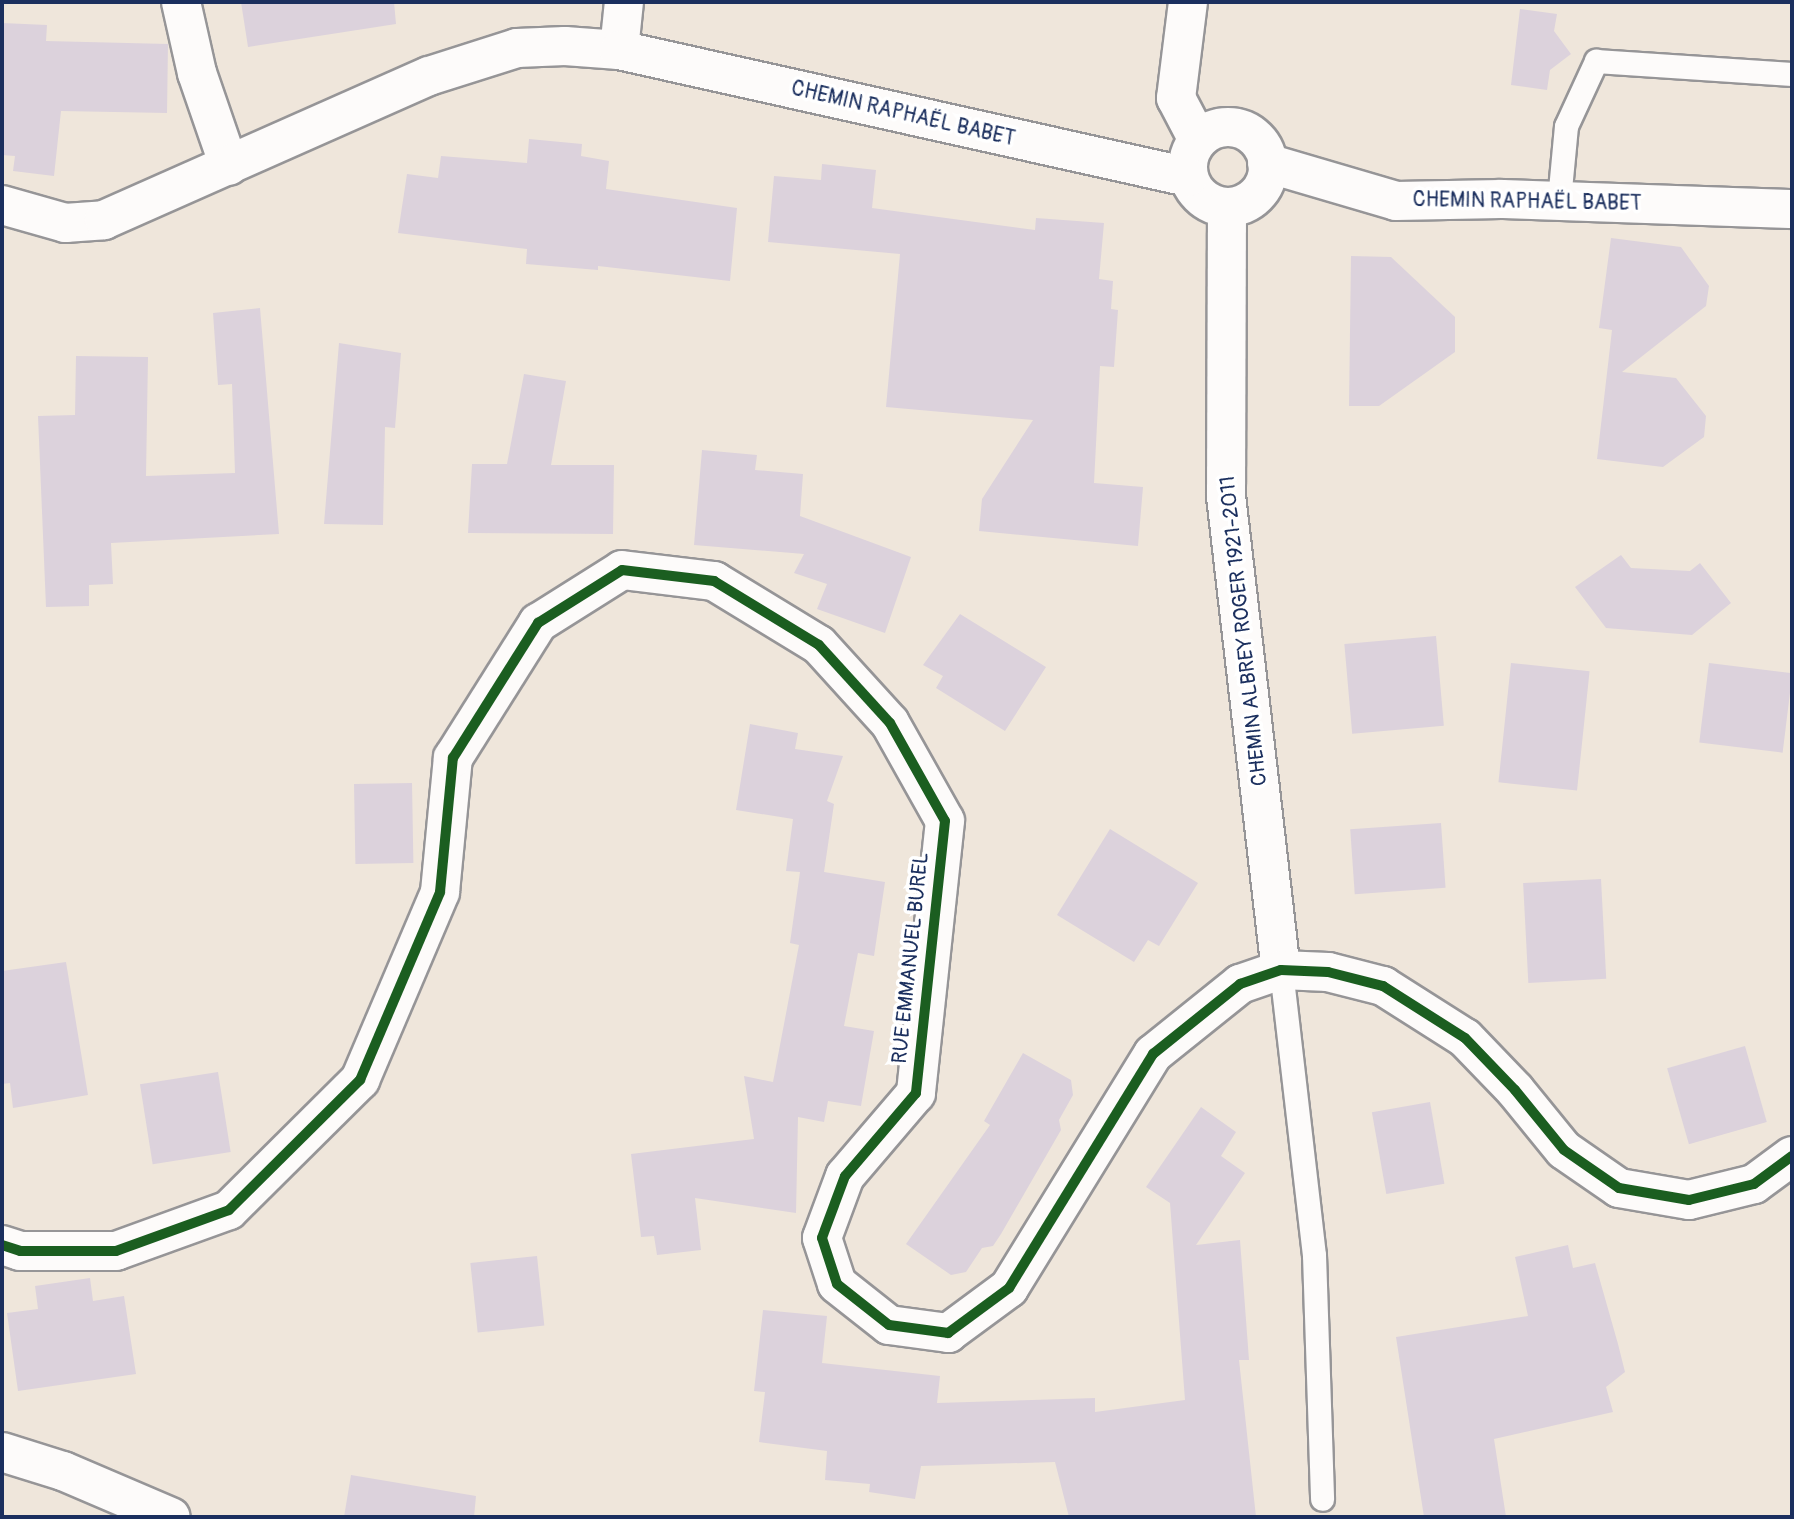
<!DOCTYPE html>
<html>
<head>
<meta charset="utf-8">
<style>
  body { margin:0 }
  #map { position:relative; width:1794px; height:1519px; overflow:hidden; background:#efe6db; font-family:Pangolin,sans-serif }
  div>[style] { position:absolute }
  .building>* { inset:0; background:#dcd2dc; transform-origin:0 0 }
  .roads { filter:drop-shadow(2px 0 #969597) drop-shadow(-2px 0 #969597) drop-shadow(0 2px #969597) drop-shadow(0 -2px #969597) }
  .service>* { height:23px; margin:-11.5px; padding:0 11.5px; transform-origin:11.5px; border-radius:11.5px; background:#fdfbfa }
  .minor>* { height:38px; margin:-19px; padding:0 19px; transform-origin:19px; border-radius:19px; background:#fdfbfa }
  .minor>.ring { margin:-19px; padding:0; box-sizing:content-box; background:none; border:38px solid #fdfbfa; border-radius:50% }
  .cycleway>* { height:10px; margin:-5px; padding:0 5px; transform-origin:5px; border-radius:5px; background:#1b5e20 }
  span { translate:-50% -50%; white-space:nowrap; text-align:center; line-height:1.15; -webkit-text-stroke:7px #fff; paint-order:stroke }
  .street-label { font-size:21px; color:#1b2f5e }
  .frame { position:absolute; inset:0; border:4px solid #1b2f5e; pointer-events:none }
</style>
</head>
<body>
<div id="map">
  <div class="building">
    <i style="clip-path:polygon(241px 2px,394px 2px,396px 24px,248px 47px)"></i>
    <i style="clip-path:polygon(1520px 9px,1557px 14px,1554px 31px,1571px 54px,1550px 70px,1547px 90px,1511px 85px)"></i>
    <i style="clip-path:polygon(2px 23px,47px 25px,46px 41px,168px 44px,167px 113px,61px 111px,54px 176px,13px 171px,15px 156px,2px 155px)"></i>
    <i style="clip-path:polygon(529px 139px,582px 144px,581px 156px,609px 161px,606px 189px,737px 208px,730px 281px,598px 266px,598px 270px,526px 264px,527px 249px,398px 233px,407px 174px,438px 178px,441px 156px,527px 163px)"></i>
    <i style="clip-path:polygon(822px 164px,876px 170px,872px 208px,1035px 230px,1036px 218px,1104px 223px,1099px 279px,1113px 281px,1111px 309px,1118px 310px,1114px 367px,1100px 366px,1094px 483px,1143px 487px,1138px 546px,979px 531px,982px 499px,1033px 420px,886px 407px,900px 254px,768px 242px,774px 176px,821px 180px)"></i>
    <i style="clip-path:polygon(1611px 238px,1681px 247px,1709px 286px,1706px 306px,1622px 372px,1676px 378px,1706px 416px,1704px 437px,1663px 467px,1597px 459px,1612px 330px,1599px 328px)"></i>
    <i style="clip-path:polygon(1351px 256px,1391px 257px,1455px 317px,1455px 352px,1379px 406px,1349px 406px)"></i>
    <i style="clip-path:polygon(260px 308px,279px 534px,111px 543px,113px 584px,89px 585px,89px 606px,46px 607px,38px 416px,75px 415px,76px 356px,148px 357px,146px 476px,235px 473px,232px 384px,218px 385px,213px 313px)"></i>
    <i style="clip-path:polygon(339px 343px,401px 353px,395px 428px,385px 427px,383px 525px,324px 524px)"></i>
    <i style="clip-path:polygon(524px 374px,566px 381px,551px 465px,614px 465px,613px 534px,468px 533px,472px 464px,507px 464px)"></i>
    <i style="clip-path:polygon(702px 450px,757px 455px,755px 470px,803px 474px,800px 516px,911px 557px,885px 633px,817px 609px,827px 584px,794px 573px,804px 554px,694px 545px)"></i>
    <i style="clip-path:polygon(1621px 555px,1631px 568px,1690px 571px,1700px 563px,1731px 603px,1692px 635px,1606px 628px,1575px 587px)"></i>
    <i style="clip-path:polygon(960px 614px,1046px 667px,1005px 731px,936px 688px,943px 676px,923px 665px)"></i>
    <i style="left:1436px;top:636px;width:90px;height:92px;rotate:85deg"></i>
    <i style="left:1511px;top:663px;width:79px;height:120px;rotate:6deg"></i>
    <i style="left:1709px;top:663px;width:84px;height:80px;rotate:7deg"></i>
    <i style="clip-path:polygon(750px 724px,798px 733px,795px 749px,843px 756px,827px 801px,834px 804px,824px 872px,885px 882px,874px 956px,858px 953px,844px 1026px,874px 1031px,861px 1106px,828px 1101px,824px 1122px,798px 1117px,796px 1213px,695px 1198px,701px 1250px,657px 1255px,654px 1236px,641px 1237px,631px 1154px,754px 1139px,744px 1076px,773px 1082px,799px 945px,790px 943px,800px 872px,786px 871px,793px 819px,736px 810px)"></i>
    <i style="left:412px;top:783px;width:80px;height:58px;rotate:89deg"></i>
    <i style="left:1441px;top:823px;width:65px;height:91px;rotate:86deg"></i>
    <i style="clip-path:polygon(1110px 829px,1198px 883px,1159px 946px,1148px 940px,1134px 962px,1057px 915px)"></i>
    <i style="left:1601px;top:879px;width:100px;height:78px;rotate:87deg"></i>
    <i style="clip-path:polygon(66px 962px,88px 1095px,13px 1108px,10px 1083px,2px 1084px,2px 971px)"></i>
    <i style="left:1745px;top:1046px;width:79px;height:81px;rotate:74deg"></i>
    <i style="clip-path:polygon(1023px 1053px,1071px 1080px,1073px 1095px,1059px 1120px,1061px 1130px,1001px 1234px,993px 1246px,982px 1248px,966px 1272px,951px 1275px,906px 1244px,990px 1125px,984px 1121px)"></i>
    <i style="left:218px;top:1072px;width:81px;height:79px;rotate:81deg"></i>
    <i style="left:1430px;top:1102px;width:83px;height:59px;rotate:80deg"></i>
    <i style="clip-path:polygon(1201px 1107px,1236px 1132px,1221px 1156px,1245px 1173px,1196px 1245px,1240px 1240px,1249px 1360px,1239px 1360px,1256px 1517px,1069px 1517px,1055px 1462px,921px 1466px,915px 1499px,869px 1492px,870px 1484px,825px 1480px,827px 1451px,759px 1442px,765px 1392px,754px 1391px,763px 1310px,827px 1316px,822px 1363px,940px 1376px,937px 1403px,1095px 1398px,1095px 1412px,1185px 1400px,1170px 1203px,1146px 1187px)"></i>
    <i style="clip-path:polygon(1568px 1245px,1573px 1268px,1595px 1263px,1618px 1344px,1625px 1372px,1606px 1387px,1613px 1412px,1494px 1439px,1506px 1517px,1424px 1517px,1396px 1337px,1528px 1316px,1515px 1257px)"></i>
    <i style="left:537px;top:1256px;width:70px;height:67px;rotate:84deg"></i>
    <i style="clip-path:polygon(90px 1278px,93px 1301px,124px 1296px,136px 1374px,18px 1391px,7px 1313px,38px 1309px,35px 1286px)"></i>
    <i style="clip-path:polygon(351px 1475px,476px 1496px,474px 1517px,344px 1517px)"></i>
  </div>
  <div class="roads">
    <div class="service">
      <i style="left:1559px;top:200px;width:74px;rotate:-84.6deg"></i>
      <i style="left:1566px;top:126px;width:72px;rotate:-65.2deg"></i>
      <i style="left:1596px;top:61px;width:196px;rotate:3.8deg"></i>
      <i style="left:1281px;top:970px;width:287px;rotate:83.4deg"></i>
      <i style="left:1314px;top:1255px;width:244px;rotate:88.1deg"></i>
    </div>
    <div class="minor">
      <i style="left:181px;top:2px;width:73px;rotate:77.3deg"></i>
      <i style="left:197px;top:73px;width:98px;rotate:71deg"></i>
      <i style="left:1188px;top:2px;width:97px;rotate:97.1deg"></i>
      <i style="left:1176px;top:98px;width:47px;rotate:62.4deg"></i>
      <i style="left:619px;top:50px;width:48px;rotate:-84.1deg"></i>
      <i class="ring" style="left:1188px;top:127px;width:42px;height:42px"></i>
      <i style="left:1267px;top:163px;width:134px;rotate:16.4deg"></i>
      <i style="left:1396px;top:201px;width:105px;rotate:-1.1deg"></i>
      <i style="left:1501px;top:199px;width:291px;rotate:2deg"></i>
      <i style="left:2px;top:205px;width:66px;rotate:15.9deg"></i>
      <i style="left:65px;top:223px;width:39px;rotate:-4deg"></i>
      <i style="left:104px;top:220px;width:355px;rotate:-23.9deg"></i>
      <i style="left:429px;top:76px;width:92px;rotate:-17.7deg"></i>
      <i style="left:517px;top:48px;width:48px;rotate:-2.4deg"></i>
      <i style="left:565px;top:46px;width:54px;rotate:4.2deg"></i>
      <i style="left:619px;top:50px;width:583px;rotate:12.58deg"></i>
      <i style="left:1227px;top:207px;width:289px;rotate:90.2deg"></i>
      <i style="left:1226px;top:496px;width:477px;rotate:83.4deg"></i>
      <i style="left:2px;top:1245px;width:19px;rotate:18deg"></i>
      <i style="left:20px;top:1251px;width:96px"></i>
      <i style="left:116px;top:1251px;width:120px;rotate:-19.9deg"></i>
      <i style="left:229px;top:1210px;width:185px;rotate:-44.8deg"></i>
      <i style="left:360px;top:1080px;width:204px;rotate:-66.9deg"></i>
      <i style="left:440px;top:892px;width:135px;rotate:-84.5deg"></i>
      <i style="left:453px;top:758px;width:160px;rotate:-57.8deg"></i>
      <i style="left:538px;top:623px;width:99px;rotate:-32.2deg"></i>
      <i style="left:622px;top:570px;width:93px;rotate:6.8deg"></i>
      <i style="left:714px;top:581px;width:123px;rotate:31.4deg"></i>
      <i style="left:819px;top:645px;width:105px;rotate:47.7deg"></i>
      <i style="left:890px;top:723px;width:112px;rotate:60.7deg"></i>
      <i style="left:945px;top:821px;width:274px;rotate:96.1deg"></i>
      <i style="left:916px;top:1093px;width:109px;rotate:130.5deg"></i>
      <i style="left:845px;top:1176px;width:66px;rotate:110.4deg"></i>
      <i style="left:822px;top:1238px;width:48px;rotate:71.9deg"></i>
      <i style="left:837px;top:1284px;width:66px;rotate:38.3deg"></i>
      <i style="left:889px;top:1325px;width:60px;rotate:7.7deg"></i>
      <i style="left:948px;top:1333px;width:76px;rotate:-36.4deg"></i>
      <i style="left:1009px;top:1288px;width:275px;rotate:-58.4deg"></i>
      <i style="left:1153px;top:1054px;width:112px;rotate:-38.8deg"></i>
      <i style="left:1240px;top:984px;width:43px;rotate:-18.9deg"></i>
      <i style="left:1281px;top:970px;width:47px;rotate:2.4deg"></i>
      <i style="left:1328px;top:972px;width:57px;rotate:14.3deg"></i>
      <i style="left:1383px;top:986px;width:97px;rotate:32.4deg"></i>
      <i style="left:1465px;top:1038px;width:72px;rotate:46.1deg"></i>
      <i style="left:1515px;top:1090px;width:77px;rotate:50.8deg"></i>
      <i style="left:1564px;top:1150px;width:67px;rotate:34.6deg"></i>
      <i style="left:1619px;top:1188px;width:71px;rotate:9.7deg"></i>
      <i style="left:1689px;top:1200px;width:67px;rotate:-13.8deg"></i>
      <i style="left:1754px;top:1184px;width:47px;rotate:-36.4deg"></i>
      <i style="left:2px;top:1452px;width:64px;rotate:17.3deg"></i>
      <i style="left:63px;top:1471px;width:117px;rotate:23.1deg"></i>
    </div>
  </div>
  <div class="cycleway">
    <i style="left:2px;top:1245px;width:19px;rotate:18deg"></i>
    <i style="left:20px;top:1251px;width:96px"></i>
    <i style="left:116px;top:1251px;width:120px;rotate:-19.9deg"></i>
    <i style="left:229px;top:1210px;width:185px;rotate:-44.8deg"></i>
    <i style="left:360px;top:1080px;width:204px;rotate:-66.9deg"></i>
    <i style="left:440px;top:892px;width:135px;rotate:-84.5deg"></i>
    <i style="left:453px;top:758px;width:160px;rotate:-57.8deg"></i>
    <i style="left:538px;top:623px;width:99px;rotate:-32.2deg"></i>
    <i style="left:622px;top:570px;width:93px;rotate:6.8deg"></i>
    <i style="left:714px;top:581px;width:123px;rotate:31.4deg"></i>
    <i style="left:819px;top:645px;width:105px;rotate:47.7deg"></i>
    <i style="left:890px;top:723px;width:112px;rotate:60.7deg"></i>
    <i style="left:945px;top:821px;width:274px;rotate:96.1deg"></i>
    <i style="left:916px;top:1093px;width:109px;rotate:130.5deg"></i>
    <i style="left:845px;top:1176px;width:66px;rotate:110.4deg"></i>
    <i style="left:822px;top:1238px;width:48px;rotate:71.9deg"></i>
    <i style="left:837px;top:1284px;width:66px;rotate:38.3deg"></i>
    <i style="left:889px;top:1325px;width:60px;rotate:7.7deg"></i>
    <i style="left:948px;top:1333px;width:76px;rotate:-36.4deg"></i>
    <i style="left:1009px;top:1288px;width:275px;rotate:-58.4deg"></i>
    <i style="left:1153px;top:1054px;width:112px;rotate:-38.8deg"></i>
    <i style="left:1240px;top:984px;width:43px;rotate:-18.9deg"></i>
    <i style="left:1281px;top:970px;width:47px;rotate:2.4deg"></i>
    <i style="left:1328px;top:972px;width:57px;rotate:14.3deg"></i>
    <i style="left:1383px;top:986px;width:97px;rotate:32.4deg"></i>
    <i style="left:1465px;top:1038px;width:72px;rotate:46.1deg"></i>
    <i style="left:1515px;top:1090px;width:77px;rotate:50.8deg"></i>
    <i style="left:1564px;top:1150px;width:67px;rotate:34.6deg"></i>
    <i style="left:1619px;top:1188px;width:71px;rotate:9.7deg"></i>
    <i style="left:1689px;top:1200px;width:67px;rotate:-13.8deg"></i>
    <i style="left:1754px;top:1184px;width:47px;rotate:-36.4deg"></i>
  </div>
  <div class="street-label">
    <span style="left:903px;top:114px;rotate:13deg">CHEMIN RAPHAËL BABET</span>
    <span style="left:1527px;top:202px;rotate:1deg">CHEMIN RAPHAËL BABET</span>
    <span style="left:1244px;top:631px;rotate:-96deg">CHEMIN ALBREY ROGER 1921-2011</span>
    <span style="left:911px;top:958px;rotate:-84deg">RUE EMMANUEL BUREL</span>
  </div>
  <div class="frame"></div>
</div>
</body>
</html>
